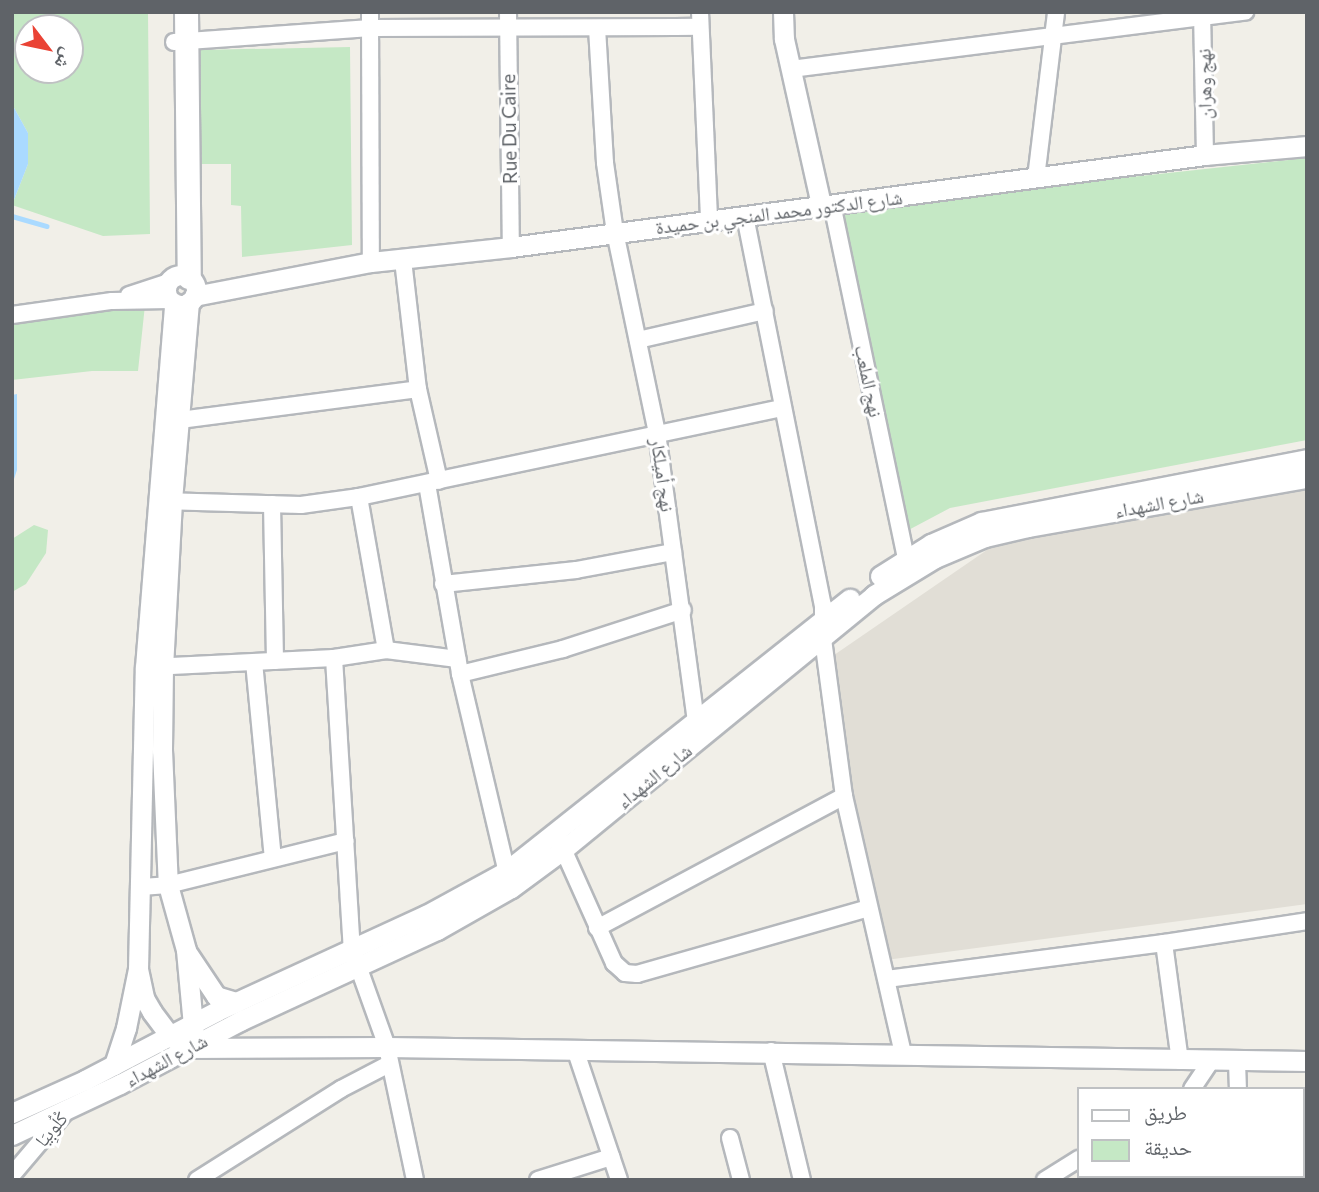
<!DOCTYPE html>
<html>
<head>
<meta charset="utf-8">
<style>
  body { margin:0 }
  #map { position:relative; width:1319px; height:1192px; overflow:hidden; background:#f1efe8; font-family:Commissioner,"Noto Naskh Arabic",sans-serif }
  div>[style] { position:absolute }
  .education>* { inset:0; background:#e1ded6 }
  .green>* { inset:0; background:#c5e8c5 }
  .water>* { inset:0; background:#aadaff }
  .stream>* { height:4.5px; margin:-2.25px; padding:0 2.25px; transform-origin:2.25px; border-radius:2.25px; background:#aadaff }
  .roads { filter:drop-shadow(2px 0 #b5b8bc) drop-shadow(-2px 0 #b5b8bc) drop-shadow(0 2px #b5b8bc) drop-shadow(0 -2px #b5b8bc) }
  .minor>* { height:16px; margin:-8px; padding:0 8px; transform-origin:8px; border-radius:8px; background:#fff }
  .tertiary>* { height:19px; margin:-9.5px; padding:0 9.5px; transform-origin:9.5px; border-radius:9.5px; background:#fff }
  .tertiary>.ring { margin:-9.5px; padding:0; box-sizing:content-box; background:none; border:19px solid #fff; border-radius:50% }
  .secondary>* { height:23px; margin:-11.5px; padding:0 11.5px; transform-origin:11.5px; border-radius:11.5px; background:#fff }
  span { translate:-50% -50%; white-space:nowrap; text-align:center; line-height:1.15; -webkit-text-stroke:6px #fff; paint-order:stroke }
  .street-label { font-size:19px; color:#5f6368 }
  .frame { position:absolute; inset:0; border:14px solid #5f6368; pointer-events:none }
  .legend { position:absolute; left:1077px; top:1087px; width:228px; height:91px; box-sizing:border-box; background:#fff; border:2px solid #bfc1c3; margin:0; padding:9px 12px; list-style:none; font-size:21px; color:#5f6368 }
  .legend li { display:flex; align-items:center; gap:14px; height:35px }
  .legend b { width:35px; border:2px solid #bfc1c3 }
  .north { position:absolute; left:14px; top:14px; width:70px; height:70px; box-sizing:border-box; background:#fff; border:2px solid #bfc1c3; border-radius:50%; rotate:122deg; font-size:19px; font-weight:700; line-height:28px; text-align:center; color:#5f6368 }
  .north::after { content:''; display:block; margin:auto; width:24px; height:32px; background:#ea4335; clip-path:polygon(50% 0,100% 100%,50% 72%,0 100%) }
</style>
</head>
<body>
<div id="map">
  <div class="education">
    <i style="clip-path:polygon(1307px 490px,1307px 904px,886px 960px,821px 664px,1000px 541px)"></i>
  </div>
  <div class="green">
    <i style="clip-path:polygon(evenodd,12px 12px,148px 12px,150px 234px,103px 236px,12px 205px,28px 164px,28px 133px,12px 104px,12px 12px,28px 28px,70px 28px,70px 70px,28px 70px,28px 28px)"></i>
    <i style="clip-path:polygon(350px 47px,352px 245px,242px 257px,241px 206px,231px 205px,231px 164px,197px 164px,199px 50px)"></i>
    <i style="clip-path:polygon(1307px 158px,1307px 440px,950px 508px,901px 534px,836px 209px)"></i>
    <i style="clip-path:polygon(145px 305px,138px 371px,92px 371px,12px 380px,12px 320px)"></i>
    <i style="clip-path:polygon(34px 525px,48px 530px,46px 553px,26px 584px,12px 592px,12px 539px)"></i>
  </div>
  <div class="water">
    <i style="clip-path:polygon(12px 104px,28px 133px,28px 164px,12px 205px)"></i>
    <i style="clip-path:polygon(17px 394px,17px 470px,12px 485px,12px 395px)"></i>
  </div>
  <div class="stream">
    <i style="left:12px;top:216px;width:36px;rotate:16deg"></i>
  </div>
  <div class="roads">
    <div class="minor">
      <i style="left:370px;top:12px;width:250px;rotate:89.8deg"></i>
      <i style="left:508px;top:12px;width:235px;rotate:89.3deg"></i>
      <i style="left:700px;top:12px;width:209px;rotate:87.5deg"></i>
      <i style="left:1202px;top:12px;width:143px;rotate:88.8deg"></i>
      <i style="left:597px;top:28px;width:135px;rotate:86.6deg"></i>
      <i style="left:605px;top:163px;width:70px;rotate:81.8deg"></i>
      <i style="left:615px;top:232px;width:205px;rotate:78.2deg"></i>
      <i style="left:657px;top:433px;width:291px;rotate:82.3deg"></i>
      <i style="left:174px;top:42px;width:197px;rotate:-4.1deg"></i>
      <i style="left:371px;top:28px;width:329px;rotate:-0.2deg"></i>
      <i style="left:791px;top:69px;width:458px;rotate:-7.2deg"></i>
      <i style="left:1036px;top:178px;width:167px;rotate:-83.1deg"></i>
      <i style="left:832px;top:204px;width:361px;rotate:78.2deg"></i>
      <i style="left:745px;top:216px;width:397px;rotate:78.7deg"></i>
      <i style="left:823px;top:605px;width:34px;rotate:90deg"></i>
      <i style="left:823px;top:639px;width:158px;rotate:82.4deg"></i>
      <i style="left:844px;top:796px;width:264px;rotate:77.1deg"></i>
      <i style="left:403px;top:260px;width:130px;rotate:83.4deg"></i>
      <i style="left:418px;top:389px;width:94px;rotate:77.1deg"></i>
      <i style="left:129px;top:295px;width:40px;rotate:-18deg"></i>
      <i style="left:12px;top:315px;width:101px;rotate:-8deg"></i>
      <i style="left:112px;top:301px;width:58px;rotate:-1deg"></i>
      <i style="left:638px;top:340px;width:130px;rotate:-12.9deg"></i>
      <i style="left:180px;top:420px;width:240px;rotate:-7.4deg"></i>
      <i style="left:427px;top:484px;width:193px;rotate:80.1deg"></i>
      <i style="left:460px;top:674px;width:214px;rotate:76.7deg"></i>
      <i style="left:359px;top:497px;width:155px;rotate:80deg"></i>
      <i style="left:162px;top:501px;width:139px;rotate:1.6deg"></i>
      <i style="left:301px;top:505px;width:59px;rotate:-7.9deg"></i>
      <i style="left:359px;top:497px;width:433px;rotate:-11.9deg"></i>
      <i style="left:272px;top:504px;width:157px;rotate:88.9deg"></i>
      <i style="left:443px;top:584px;width:134px;rotate:-6deg"></i>
      <i style="left:576px;top:570px;width:99px;rotate:-10.5deg"></i>
      <i style="left:334px;top:658px;width:292px;rotate:86.5deg"></i>
      <i style="left:352px;top:949px;width:104px;rotate:70.3deg"></i>
      <i style="left:387px;top:1047px;width:136px;rotate:78.1deg"></i>
      <i style="left:254px;top:662px;width:197px;rotate:84.5deg"></i>
      <i style="left:151px;top:667px;width:183px;rotate:-2.8deg"></i>
      <i style="left:334px;top:658px;width:53px;rotate:-8.7deg"></i>
      <i style="left:386px;top:650px;width:72px;rotate:7.2deg"></i>
      <i style="left:460px;top:674px;width:106px;rotate:-13.6deg"></i>
      <i style="left:563px;top:649px;width:126px;rotate:-18deg"></i>
      <i style="left:559px;top:840px;width:135px;rotate:65.9deg"></i>
      <i style="left:614px;top:963px;width:15px;rotate:42deg"></i>
      <i style="left:625px;top:973px;width:12px;rotate:5deg"></i>
      <i style="left:637px;top:974px;width:241px;rotate:-15.9deg"></i>
      <i style="left:141px;top:887px;width:27px;rotate:-4deg"></i>
      <i style="left:168px;top:885px;width:183px;rotate:-13.9deg"></i>
      <i style="left:597px;top:928px;width:280px;rotate:-28.1deg"></i>
      <i style="left:1164px;top:943px;width:119px;rotate:82.3deg"></i>
      <i style="left:887px;top:979px;width:279px;rotate:-7.4deg"></i>
      <i style="left:1164px;top:943px;width:145px;rotate:-8.7deg"></i>
      <i style="left:575px;top:1049px;width:138px;rotate:71.4deg"></i>
      <i style="left:771px;top:1051px;width:133px;rotate:76.5deg"></i>
      <i style="left:1237px;top:1062px;width:27px;rotate:88deg"></i>
      <i style="left:1192px;top:1089px;width:34px;rotate:-56deg"></i>
      <i style="left:730px;top:1138px;width:43px;rotate:75.3deg"></i>
      <i style="left:12px;top:1175px;width:87px;rotate:-49.7deg"></i>
      <i style="left:1244px;top:1176px;width:4px;rotate:90deg"></i>
      <i style="left:197px;top:1180px;width:170px;rotate:-32.3deg"></i>
      <i style="left:341px;top:1089px;width:54px;rotate:-27.5deg"></i>
      <i style="left:538px;top:1180px;width:77px;rotate:-17.5deg"></i>
      <i style="left:1045px;top:1180px;width:40px;rotate:-32deg"></i>
    </div>
    <div class="tertiary">
      <i style="left:783px;top:12px;width:27px;rotate:88deg"></i>
      <i style="left:784px;top:39px;width:170px;rotate:77.4deg"></i>
      <i class="ring" style="left:166px;top:275px;width:11px;height:11px"></i>
      <i style="left:194px;top:296px;width:180px;rotate:-10.9deg"></i>
      <i style="left:371px;top:262px;width:141px;rotate:-6.1deg"></i>
      <i style="left:511px;top:247px;width:700px;rotate:-7.55deg"></i>
      <i style="left:1205px;top:155px;width:102px;rotate:-5deg"></i>
      <i style="left:189px;top:302px;width:200px;rotate:94.9deg"></i>
      <i style="left:172px;top:501px;width:166px;rotate:93.1deg"></i>
      <i style="left:163px;top:667px;width:83px;rotate:90.7deg"></i>
      <i style="left:162px;top:750px;width:135px;rotate:87.5deg"></i>
      <i style="left:168px;top:885px;width:67px;rotate:74.5deg"></i>
      <i style="left:186px;top:950px;width:86px;rotate:84.7deg"></i>
      <i style="left:880px;top:576px;width:60px;rotate:-32.1deg"></i>
      <i style="left:931px;top:544px;width:55px;rotate:-23.7deg"></i>
      <i style="left:981px;top:522px;width:332px;rotate:-10.9deg"></i>
      <i style="left:188px;top:954px;width:50px;rotate:56.3deg"></i>
      <i style="left:216px;top:996px;width:21px;rotate:17deg"></i>
      <i style="left:138px;top:969px;width:30px;rotate:78deg"></i>
      <i style="left:144px;top:998px;width:16px;rotate:60deg"></i>
      <i style="left:152px;top:1012px;width:30px;rotate:53deg"></i>
      <i style="left:170px;top:1036px;width:21px;rotate:35deg"></i>
      <i style="left:187px;top:1048px;width:200px;rotate:-0.3deg"></i>
      <i style="left:387px;top:1047px;width:920px;rotate:0.87deg"></i>
      <i style="left:114px;top:1065px;width:39px;rotate:-72deg"></i>
      <i style="left:126px;top:1028px;width:60px;rotate:-78.5deg"></i>
      <i style="left:138px;top:969px;width:302px;rotate:-88.7deg"></i>
      <i style="left:145px;top:667px;width:365px;rotate:-85.4deg"></i>
      <i style="left:12px;top:1113px;width:80px;rotate:-24.3deg"></i>
      <i style="left:85px;top:1080px;width:149px;rotate:-27.6deg"></i>
      <i style="left:217px;top:1011px;width:230px;rotate:-24.7deg"></i>
      <i style="left:426px;top:915px;width:90px;rotate:-28.6deg"></i>
      <i style="left:505px;top:872px;width:440px;rotate:-38.4deg"></i>
      <i style="left:12px;top:1135px;width:119px;rotate:-25.3deg"></i>
      <i style="left:120px;top:1084px;width:136px;rotate:-27.7deg"></i>
      <i style="left:240px;top:1021px;width:217px;rotate:-24.8deg"></i>
      <i style="left:437px;top:930px;width:85px;rotate:-29.6deg"></i>
      <i style="left:511px;top:888px;width:66px;rotate:-36.3deg"></i>
      <i style="left:564px;top:849px;width:401px;rotate:-39.3deg"></i>
      <i style="left:874px;top:595px;width:71px;rotate:-31.2deg"></i>
      <i style="left:935px;top:558px;width:54px;rotate:-22.8deg"></i>
      <i style="left:985px;top:537px;width:44px;rotate:-13.1deg"></i>
      <i style="left:1028px;top:527px;width:283px;rotate:-10deg"></i>
    </div>
    <div class="secondary">
      <i style="left:186px;top:12px;width:265px;rotate:89.4deg"></i>
    </div>
  </div>
  <div class="street-label">
    <span style="left:1204px;top:84px;rotate:-91deg">نهج وهران</span>
    <span style="left:509px;top:129px;rotate:-91deg">Rue Du Caire</span>
    <span style="left:779px;top:212px;rotate:-7deg">شارع الدكتور محمد المنجي بن حميدة</span>
    <span style="left:869px;top:381px;rotate:78deg">نهج الملعب</span>
    <span style="left:663px;top:475px;rotate:82deg">نهج أميلكار</span>
    <span style="left:1159px;top:503px;rotate:-10deg">شارع الشهداء</span>
    <span style="left:654px;top:776px;rotate:-39deg">شارع الشهداء</span>
    <span style="left:166px;top:1060px;rotate:-28deg">شارع الشهداء</span>
    <span style="left:51px;top:1129px;rotate:-50deg">كْلُوبِيَا</span>
  </div>
  <div class="frame"></div>
  <ul class="legend">
  <li><b style="height:9px;background:#fff"></b>طريق</li>
  <li><b style="height:19px;background:#c5e8c5"></b>حديقة</li>
  </ul>
  <div class="north">ش</div>
</div>
</body>
</html>
